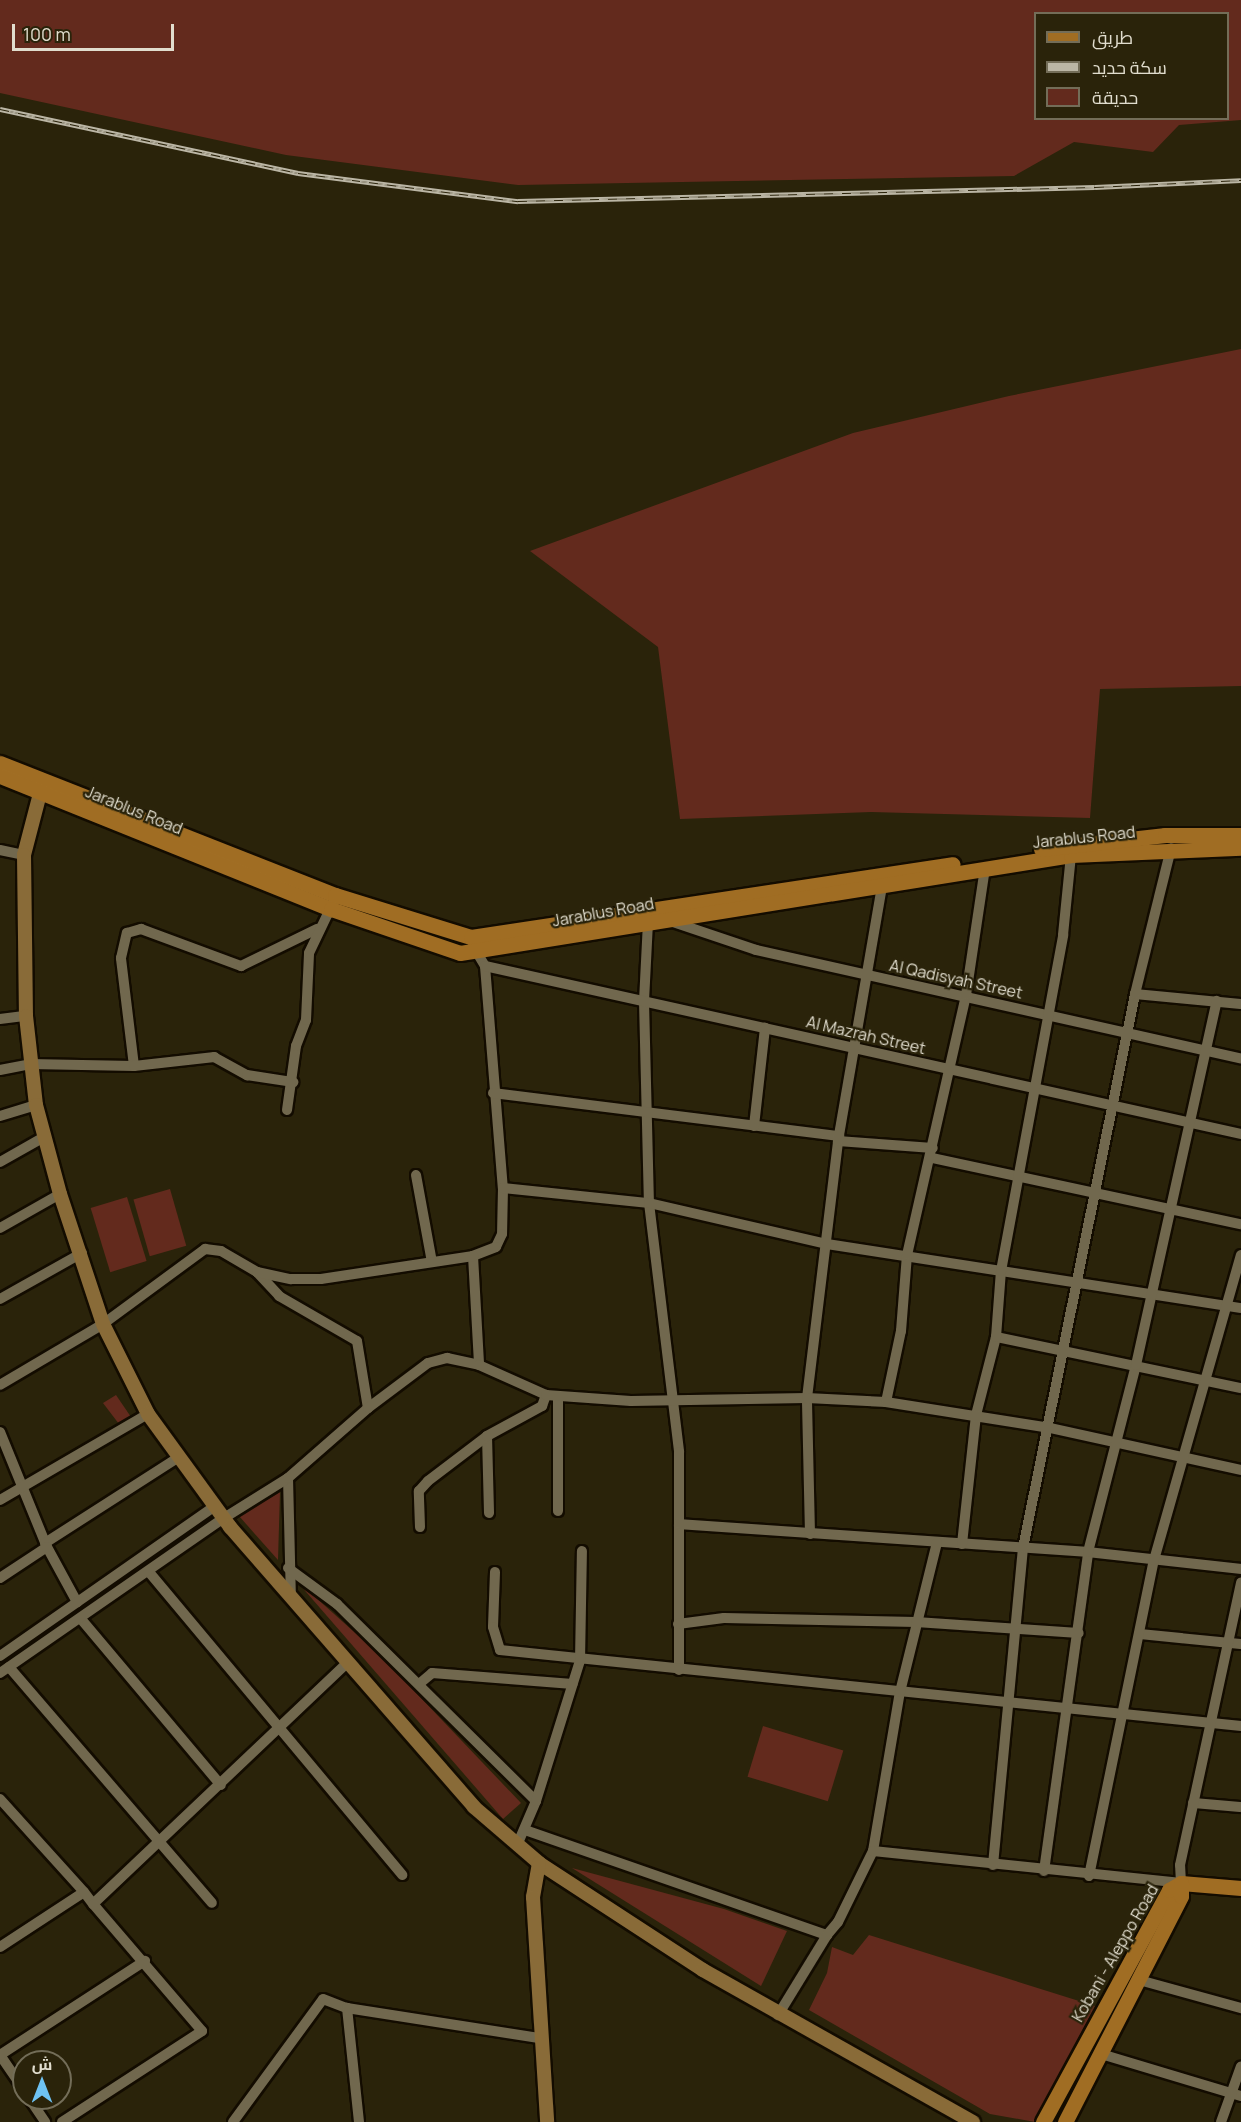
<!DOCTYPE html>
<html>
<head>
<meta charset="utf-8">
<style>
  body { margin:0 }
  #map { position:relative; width:1241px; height:2122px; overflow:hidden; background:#2a230a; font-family:Manrope,Cairo,sans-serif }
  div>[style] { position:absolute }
  .green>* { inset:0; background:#632a1d; transform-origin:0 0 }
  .roads { filter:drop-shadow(2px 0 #130c00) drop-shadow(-2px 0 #130c00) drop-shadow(0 2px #130c00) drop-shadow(0 -2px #130c00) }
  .minor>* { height:10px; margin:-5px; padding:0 5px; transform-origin:5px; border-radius:5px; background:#71684e }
  .secondary>* { height:14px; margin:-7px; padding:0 7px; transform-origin:7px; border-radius:7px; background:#896b38 }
  .primary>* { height:15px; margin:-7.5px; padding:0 7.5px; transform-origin:7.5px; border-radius:7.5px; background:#a06d23 }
  .rail>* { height:5px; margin-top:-2.5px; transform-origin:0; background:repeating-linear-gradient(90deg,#2a230a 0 9px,#bbb6a5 0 18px); box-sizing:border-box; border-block:2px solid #bbb6a5 }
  span { translate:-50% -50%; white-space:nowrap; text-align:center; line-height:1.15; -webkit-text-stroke:4.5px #2a230a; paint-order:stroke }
  .street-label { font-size:16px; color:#e1ddce }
  .legend { position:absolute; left:1034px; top:12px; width:195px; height:108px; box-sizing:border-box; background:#2a230a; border:2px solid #736d58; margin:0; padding:8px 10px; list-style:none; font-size:18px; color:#e1ddce }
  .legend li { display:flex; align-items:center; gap:12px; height:30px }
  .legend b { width:30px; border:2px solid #736d58 }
  .north { position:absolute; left:12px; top:2050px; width:60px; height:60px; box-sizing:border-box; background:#2a230a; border:2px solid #736d58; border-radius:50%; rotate:0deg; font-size:16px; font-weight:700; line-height:24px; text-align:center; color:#e1ddce }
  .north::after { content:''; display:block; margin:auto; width:21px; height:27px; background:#6ec2f3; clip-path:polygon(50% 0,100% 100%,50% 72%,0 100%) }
  .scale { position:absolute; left:12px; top:24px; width:162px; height:27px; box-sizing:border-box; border:3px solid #e1ddce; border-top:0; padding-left:8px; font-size:18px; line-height:21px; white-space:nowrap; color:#e1ddce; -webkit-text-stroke:4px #2a230a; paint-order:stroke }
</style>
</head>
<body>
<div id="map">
  <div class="green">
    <i style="clip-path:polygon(evenodd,0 0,1241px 0,1241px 120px,1179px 125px,1153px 152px,1074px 142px,1014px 176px,518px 185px,286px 155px,0 93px,0 0,1036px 14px,1228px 14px,1228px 118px,1036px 118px,1036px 14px)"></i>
    <i style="clip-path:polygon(1241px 349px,1241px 686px,1100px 689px,1090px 818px,871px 812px,680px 819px,658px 647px,530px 551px,853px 433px,1009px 396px)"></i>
    <i style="left:170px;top:1189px;width:59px;height:38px;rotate:74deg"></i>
    <i style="left:127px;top:1197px;width:67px;height:38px;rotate:73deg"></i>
    <i style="clip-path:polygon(116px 1395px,131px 1417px,119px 1424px,103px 1403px)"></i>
    <i style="clip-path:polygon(280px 1492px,278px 1560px,239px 1516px)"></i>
    <i style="clip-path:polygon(294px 1578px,382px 1657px,521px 1803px,503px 1819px)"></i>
    <i style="left:763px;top:1726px;width:84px;height:53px;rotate:17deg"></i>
    <i style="clip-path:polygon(572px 1868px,724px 1909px,787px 1931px,761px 1986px)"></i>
    <i style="clip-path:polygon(869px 1935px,1095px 2006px,1035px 2122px,990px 2114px,809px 2010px,827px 1973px,832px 1947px,853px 1955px)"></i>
  </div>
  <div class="roads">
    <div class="minor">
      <i style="left:0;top:850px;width:25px;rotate:12deg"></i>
      <i style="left:670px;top:921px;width:91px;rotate:18.6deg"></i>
      <i style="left:756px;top:950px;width:497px;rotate:12.6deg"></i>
      <i style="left:648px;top:922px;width:79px;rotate:92.9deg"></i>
      <i style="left:644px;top:1001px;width:202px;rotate:88.6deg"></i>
      <i style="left:649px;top:1203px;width:251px;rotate:83.1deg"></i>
      <i style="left:679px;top:1452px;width:218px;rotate:90deg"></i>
      <i style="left:473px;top:946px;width:23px;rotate:59deg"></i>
      <i style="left:485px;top:966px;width:223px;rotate:85.4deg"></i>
      <i style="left:503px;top:1188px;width:46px;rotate:91.2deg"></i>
      <i style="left:502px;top:1234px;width:14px;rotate:115deg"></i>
      <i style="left:496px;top:1247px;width:25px;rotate:159deg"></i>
      <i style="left:473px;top:1256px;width:109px;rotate:86.8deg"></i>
      <i style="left:485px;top:966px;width:774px;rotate:12.53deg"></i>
      <i style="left:1135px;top:994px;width:106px;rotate:5.4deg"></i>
      <i style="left:0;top:1019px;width:26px;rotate:-7deg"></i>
      <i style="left:134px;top:1066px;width:109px;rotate:-96.9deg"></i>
      <i style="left:121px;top:958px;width:26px;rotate:-77deg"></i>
      <i style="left:127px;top:933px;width:15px;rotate:-16deg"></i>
      <i style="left:141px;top:929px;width:107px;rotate:20.3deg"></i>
      <i style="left:241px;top:966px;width:85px;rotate:-26deg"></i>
      <i style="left:0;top:1070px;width:31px;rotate:-11deg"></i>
      <i style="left:30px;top:1064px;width:104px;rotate:1.1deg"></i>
      <i style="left:134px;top:1066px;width:81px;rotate:-6.4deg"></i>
      <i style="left:214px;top:1057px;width:38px;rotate:29deg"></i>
      <i style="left:247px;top:1075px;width:47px;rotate:8.7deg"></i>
      <i style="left:493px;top:1093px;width:349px;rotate:7.1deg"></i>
      <i style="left:287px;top:1110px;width:65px;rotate:-82deg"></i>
      <i style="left:296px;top:1046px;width:28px;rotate:-69deg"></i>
      <i style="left:306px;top:1020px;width:67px;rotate:-87.4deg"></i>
      <i style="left:309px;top:953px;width:55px;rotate:-64.4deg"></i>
      <i style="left:0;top:1116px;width:38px;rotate:-17deg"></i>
      <i style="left:754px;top:1126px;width:99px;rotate:-83.6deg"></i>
      <i style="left:838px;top:1141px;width:95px;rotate:4.2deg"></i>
      <i style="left:932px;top:1158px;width:316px;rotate:12.1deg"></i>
      <i style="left:0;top:1162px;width:51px;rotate:-29.6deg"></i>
      <i style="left:416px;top:1175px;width:88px;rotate:79.6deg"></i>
      <i style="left:503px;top:1188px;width:147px;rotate:5.9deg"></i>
      <i style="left:649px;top:1203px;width:183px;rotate:13deg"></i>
      <i style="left:827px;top:1244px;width:419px;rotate:8.8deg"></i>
      <i style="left:0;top:1228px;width:69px;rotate:-29.5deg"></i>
      <i style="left:257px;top:1272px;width:33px;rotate:47deg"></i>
      <i style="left:279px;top:1296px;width:90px;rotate:30deg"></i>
      <i style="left:357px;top:1341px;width:68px;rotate:80.7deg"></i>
      <i style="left:0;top:1299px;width:94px;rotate:-29.3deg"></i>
      <i style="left:996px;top:1337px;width:250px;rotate:11.8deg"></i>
      <i style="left:0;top:1385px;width:120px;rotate:-30.6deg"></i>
      <i style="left:103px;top:1324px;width:127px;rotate:-36.3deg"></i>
      <i style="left:205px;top:1249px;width:16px;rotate:7deg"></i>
      <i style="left:221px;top:1251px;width:42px;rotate:30.3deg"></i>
      <i style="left:257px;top:1272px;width:35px;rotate:12deg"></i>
      <i style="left:291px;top:1279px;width:30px"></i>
      <i style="left:321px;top:1279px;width:154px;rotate:-8.6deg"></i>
      <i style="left:886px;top:1402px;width:73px;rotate:-78.1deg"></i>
      <i style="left:901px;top:1331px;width:76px;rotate:-85.5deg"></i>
      <i style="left:907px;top:1255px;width:267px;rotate:-77.2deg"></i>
      <i style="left:966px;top:995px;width:128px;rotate:-81.5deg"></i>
      <i style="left:0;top:1432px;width:124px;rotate:67.8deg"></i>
      <i style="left:47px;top:1547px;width:63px;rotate:61.4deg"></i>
      <i style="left:487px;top:1436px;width:77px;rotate:88.5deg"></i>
      <i style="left:288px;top:1478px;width:120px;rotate:88.6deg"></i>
      <i style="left:0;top:1500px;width:171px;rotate:-30.2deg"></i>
      <i style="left:558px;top:1511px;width:115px;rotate:-90deg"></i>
      <i style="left:679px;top:1524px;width:410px;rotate:3.9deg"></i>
      <i style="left:1088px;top:1552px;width:154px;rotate:6.3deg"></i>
      <i style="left:420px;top:1527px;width:36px;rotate:-92deg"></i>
      <i style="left:419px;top:1491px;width:13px;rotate:-48deg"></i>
      <i style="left:428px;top:1481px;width:74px;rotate:-37.3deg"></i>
      <i style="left:487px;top:1436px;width:63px;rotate:-28.6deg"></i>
      <i style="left:542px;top:1406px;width:12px;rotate:-70deg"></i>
      <i style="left:810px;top:1534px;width:136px;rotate:-91.3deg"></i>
      <i style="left:807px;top:1398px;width:259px;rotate:-83.1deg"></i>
      <i style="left:838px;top:1141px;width:264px;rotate:-80.2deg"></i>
      <i style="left:45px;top:1543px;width:159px;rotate:-32.7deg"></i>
      <i style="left:962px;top:1544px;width:130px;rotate:-83.8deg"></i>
      <i style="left:976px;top:1415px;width:81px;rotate:-75.6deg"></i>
      <i style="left:996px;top:1337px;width:66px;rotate:-85.7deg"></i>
      <i style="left:1001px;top:1271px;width:342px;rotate:-79.5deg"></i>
      <i style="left:1063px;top:935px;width:80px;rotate:-84.3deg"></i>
      <i style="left:1071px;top:855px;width:6px;rotate:-59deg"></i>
      <i style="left:288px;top:1568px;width:61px;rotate:36.3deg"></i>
      <i style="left:337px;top:1604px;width:280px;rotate:44.7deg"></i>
      <i style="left:149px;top:1572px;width:395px;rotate:50.1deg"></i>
      <i style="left:495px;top:1572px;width:55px;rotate:92.1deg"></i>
      <i style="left:493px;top:1627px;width:24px;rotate:73deg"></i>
      <i style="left:500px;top:1650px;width:745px;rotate:5.86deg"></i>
      <i style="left:0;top:1578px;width:56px;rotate:-33.4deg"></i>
      <i style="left:81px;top:1619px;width:217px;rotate:49.9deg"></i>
      <i style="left:678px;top:1624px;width:46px;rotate:-7.4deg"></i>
      <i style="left:724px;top:1618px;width:192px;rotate:1.2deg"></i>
      <i style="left:916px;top:1622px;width:163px;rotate:3.9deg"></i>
      <i style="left:1140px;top:1634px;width:101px;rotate:5.7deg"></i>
      <i style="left:0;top:1656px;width:262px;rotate:-34.9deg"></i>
      <i style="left:9px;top:1667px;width:311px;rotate:49.3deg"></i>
      <i style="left:0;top:1673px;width:272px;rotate:-34.7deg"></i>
      <i style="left:224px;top:1518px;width:75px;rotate:-32deg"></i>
      <i style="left:288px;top:1478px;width:106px;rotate:-41.2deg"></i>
      <i style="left:368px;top:1408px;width:75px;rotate:-36.9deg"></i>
      <i style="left:428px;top:1363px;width:20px;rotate:-15deg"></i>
      <i style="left:447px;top:1358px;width:33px;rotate:12deg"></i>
      <i style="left:479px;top:1365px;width:73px;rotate:24.1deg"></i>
      <i style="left:546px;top:1395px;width:85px;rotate:4deg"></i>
      <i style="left:631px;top:1401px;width:176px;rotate:-1deg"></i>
      <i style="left:807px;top:1398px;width:79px;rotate:2.9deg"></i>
      <i style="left:886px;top:1402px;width:166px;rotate:9deg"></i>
      <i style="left:1050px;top:1428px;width:196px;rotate:12.4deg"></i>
      <i style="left:419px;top:1684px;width:17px;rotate:-40deg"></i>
      <i style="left:432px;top:1673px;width:141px;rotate:4.5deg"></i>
      <i style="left:0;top:1799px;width:125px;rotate:47.9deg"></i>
      <i style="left:1193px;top:1803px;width:48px;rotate:4.8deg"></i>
      <i style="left:525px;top:1830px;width:320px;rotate:19.2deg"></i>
      <i style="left:827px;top:1935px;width:17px;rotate:-50deg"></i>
      <i style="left:838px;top:1922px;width:79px;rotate:-63.8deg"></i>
      <i style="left:873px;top:1851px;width:161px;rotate:-80.4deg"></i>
      <i style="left:900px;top:1692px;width:154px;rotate:-76.1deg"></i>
      <i style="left:518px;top:1843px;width:46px;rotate:-66.8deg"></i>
      <i style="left:536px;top:1801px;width:147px;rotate:-72.6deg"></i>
      <i style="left:580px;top:1661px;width:110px;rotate:-89deg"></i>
      <i style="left:873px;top:1851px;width:310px;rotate:5.9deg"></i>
      <i style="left:1181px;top:1883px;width:18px;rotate:-93deg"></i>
      <i style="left:1180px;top:1865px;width:289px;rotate:-77.8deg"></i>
      <i style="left:993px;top:1865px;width:318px;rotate:-84.6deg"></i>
      <i style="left:1023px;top:1548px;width:565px;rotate:-78.57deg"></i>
      <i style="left:1135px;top:994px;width:150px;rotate:-76.1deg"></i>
      <i style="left:1044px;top:1871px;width:322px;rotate:-82.1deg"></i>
      <i style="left:1088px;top:1552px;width:193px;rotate:-75.6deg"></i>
      <i style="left:1136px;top:1365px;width:373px;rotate:-77.5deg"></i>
      <i style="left:1089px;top:1876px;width:323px;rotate:-78.4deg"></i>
      <i style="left:1154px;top:1560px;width:317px;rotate:-74.1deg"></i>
      <i style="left:0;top:1947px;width:100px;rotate:-33.2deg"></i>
      <i style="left:84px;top:1892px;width:15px;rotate:53deg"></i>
      <i style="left:93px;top:1904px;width:350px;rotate:-43.5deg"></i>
      <i style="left:1139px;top:1980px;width:106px;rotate:15.4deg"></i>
      <i style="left:778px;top:2015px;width:94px;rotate:-58.5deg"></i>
      <i style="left:1101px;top:2054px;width:146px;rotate:16.7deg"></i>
      <i style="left:24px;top:2090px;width:42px;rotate:-124.4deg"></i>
      <i style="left:0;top:2055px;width:173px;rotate:-33deg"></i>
      <i style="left:29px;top:2098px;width:29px;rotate:56deg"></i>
      <i style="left:62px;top:2122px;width:167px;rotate:-33deg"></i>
      <i style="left:202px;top:2031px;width:167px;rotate:-130.6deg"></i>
      <i style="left:233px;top:2122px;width:152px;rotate:-53.8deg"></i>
      <i style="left:323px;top:1999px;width:26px;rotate:21deg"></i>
      <i style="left:359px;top:2122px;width:115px;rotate:-96deg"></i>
      <i style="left:347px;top:2008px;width:194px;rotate:8.9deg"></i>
      <i style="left:1221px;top:2122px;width:59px;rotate:-70.3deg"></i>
    </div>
    <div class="secondary">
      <i style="left:43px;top:782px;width:75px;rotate:104.6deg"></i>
      <i style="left:24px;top:855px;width:161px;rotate:89.3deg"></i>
      <i style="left:26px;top:1016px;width:90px;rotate:83.6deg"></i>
      <i style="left:36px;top:1105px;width:92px;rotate:74.9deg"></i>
      <i style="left:60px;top:1194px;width:137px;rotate:71.7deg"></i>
      <i style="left:103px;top:1324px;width:101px;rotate:63.4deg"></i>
      <i style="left:148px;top:1414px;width:140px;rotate:54deg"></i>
      <i style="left:230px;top:1527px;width:371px;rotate:48.9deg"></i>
      <i style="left:474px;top:1807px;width:86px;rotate:40.7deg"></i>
      <i style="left:539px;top:1863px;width:196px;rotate:33.1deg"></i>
      <i style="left:703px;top:1970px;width:310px;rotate:29.4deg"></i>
      <i style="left:539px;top:1863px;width:35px;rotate:100deg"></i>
      <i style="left:533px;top:1897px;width:225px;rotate:86.4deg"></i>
    </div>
    <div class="primary">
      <i style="left:0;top:763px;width:360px;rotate:21.5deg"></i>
      <i style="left:335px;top:895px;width:142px;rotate:17.2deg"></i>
      <i style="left:471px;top:937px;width:487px;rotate:-8.6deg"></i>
      <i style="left:0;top:776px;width:357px;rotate:21.9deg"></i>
      <i style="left:331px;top:909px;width:136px;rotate:18.8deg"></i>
      <i style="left:460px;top:953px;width:619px;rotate:-9.11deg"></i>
      <i style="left:1071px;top:855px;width:170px;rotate:-2.4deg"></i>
      <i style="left:1041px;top:849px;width:125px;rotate:-6.4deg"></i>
      <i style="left:1165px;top:835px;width:76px"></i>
      <i style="left:1181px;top:1883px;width:60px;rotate:4.8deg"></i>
      <i style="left:1043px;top:2122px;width:264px;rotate:-61.5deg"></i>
      <i style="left:1169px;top:1890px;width:14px;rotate:-30deg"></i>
      <i style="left:1065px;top:2122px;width:254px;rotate:-62.8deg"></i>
      <i style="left:1181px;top:1896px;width:13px;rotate:-90deg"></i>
    </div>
  </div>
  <div class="rail">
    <i style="left:0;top:109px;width:305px;rotate:12.1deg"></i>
    <i style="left:298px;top:173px;width:222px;rotate:7.3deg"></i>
    <i style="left:518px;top:201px;width:577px;rotate:-1.39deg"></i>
    <i style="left:1095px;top:187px;width:146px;rotate:-2.7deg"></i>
  </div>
  <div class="street-label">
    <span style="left:134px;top:810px;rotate:22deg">Jarablus Road</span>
    <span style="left:1084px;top:837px;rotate:-6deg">Jarablus Road</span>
    <span style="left:603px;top:912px;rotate:-10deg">Jarablus Road</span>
    <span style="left:956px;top:979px;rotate:12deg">Al Qadisyah Street</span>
    <span style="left:866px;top:1035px;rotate:13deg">Al Mazrah Street</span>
    <span style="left:1115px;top:1953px;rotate:-60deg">Kobani - Aleppo Road</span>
  </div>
  <ul class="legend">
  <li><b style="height:8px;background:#a06d23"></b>طريق</li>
  <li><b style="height:8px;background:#bbb6a5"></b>سكة حديد</li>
  <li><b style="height:16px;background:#632a1d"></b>حديقة</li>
  </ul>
  <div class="north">ش</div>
  <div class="scale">100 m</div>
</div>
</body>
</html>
